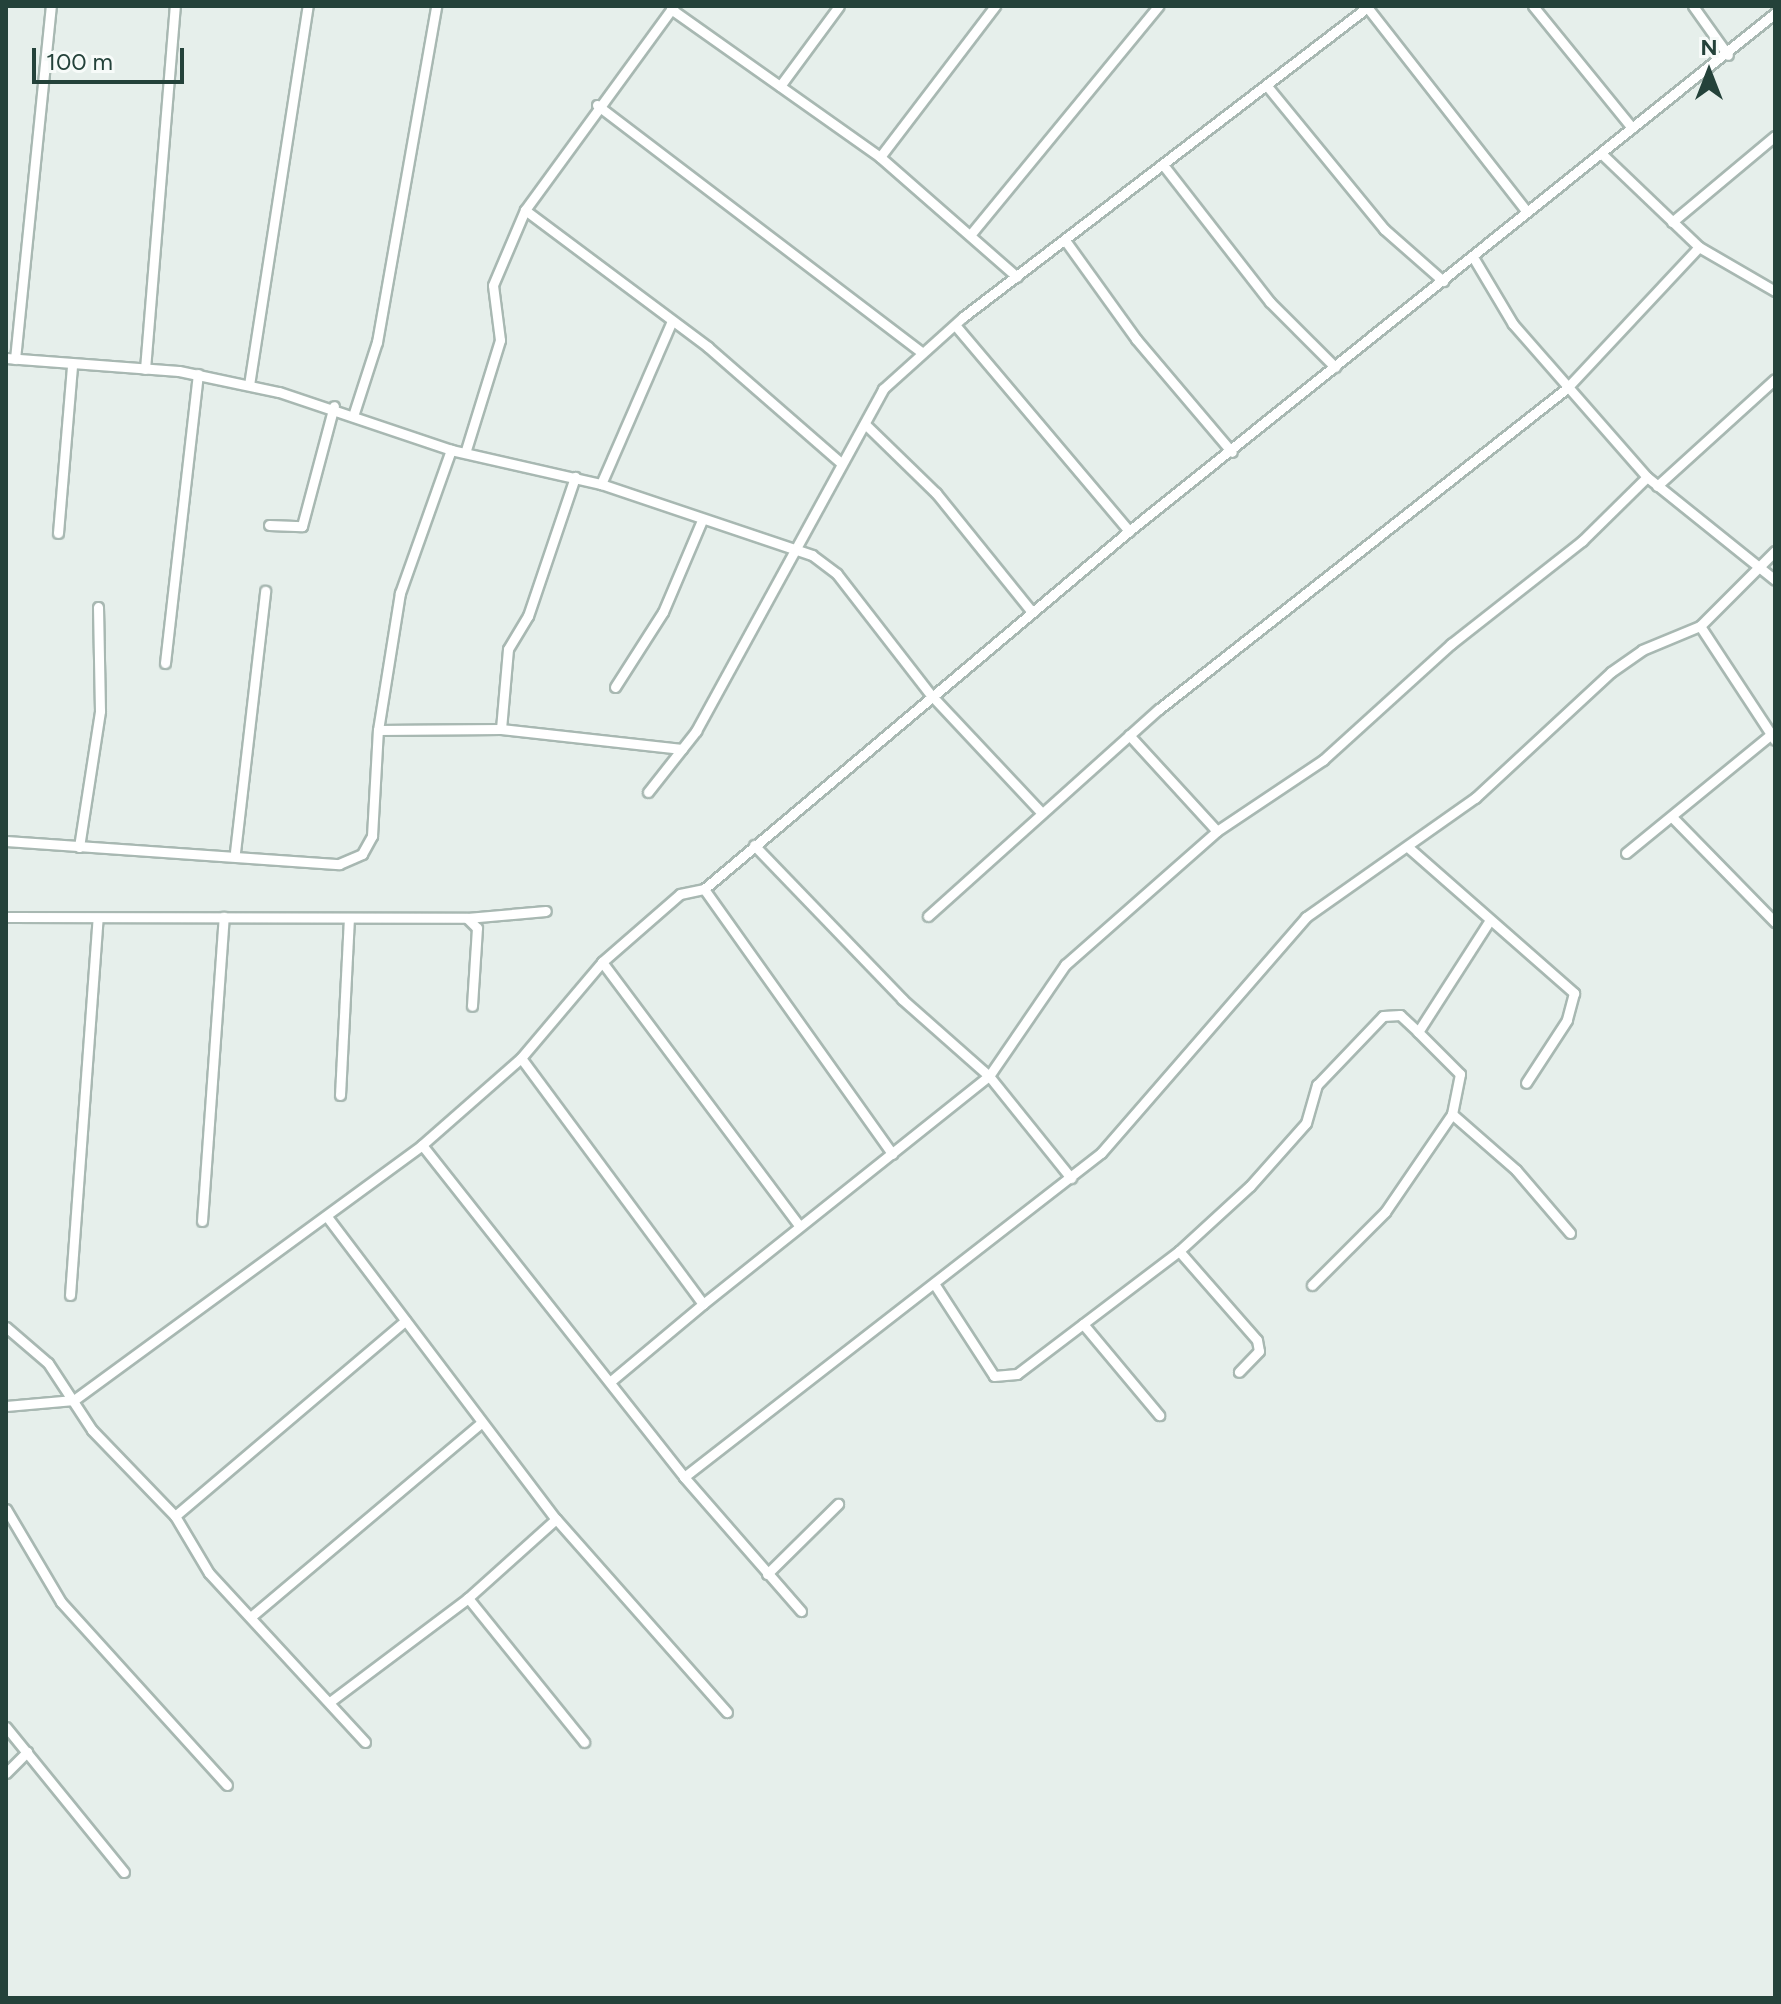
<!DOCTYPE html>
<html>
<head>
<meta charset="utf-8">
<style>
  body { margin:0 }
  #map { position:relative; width:1781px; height:2004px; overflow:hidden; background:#e6efeb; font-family:Figtree,sans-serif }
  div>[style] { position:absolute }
  .roads { filter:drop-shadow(2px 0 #a8b8b2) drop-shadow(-2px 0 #a8b8b2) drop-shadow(0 2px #a8b8b2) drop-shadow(0 -2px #a8b8b2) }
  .minor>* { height:9px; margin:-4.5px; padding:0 4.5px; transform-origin:4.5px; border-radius:4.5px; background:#fff }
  span { translate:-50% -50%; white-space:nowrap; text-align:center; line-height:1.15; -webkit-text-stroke:8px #f7fbf9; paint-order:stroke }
  .frame { position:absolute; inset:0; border:8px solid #24423a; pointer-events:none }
  .north { position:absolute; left:1669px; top:32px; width:80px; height:80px; -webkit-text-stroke:6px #f7fbf9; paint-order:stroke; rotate:0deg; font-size:22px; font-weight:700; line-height:32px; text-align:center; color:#24423a }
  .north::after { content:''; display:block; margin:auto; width:28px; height:36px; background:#24423a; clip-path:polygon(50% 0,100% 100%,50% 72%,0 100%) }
  .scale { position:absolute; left:32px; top:48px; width:152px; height:36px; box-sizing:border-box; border:4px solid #24423a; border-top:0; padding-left:10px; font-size:24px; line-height:28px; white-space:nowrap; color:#24423a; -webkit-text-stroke:6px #f7fbf9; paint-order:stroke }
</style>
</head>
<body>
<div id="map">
  <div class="roads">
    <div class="minor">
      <i style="left:1533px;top:6px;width:157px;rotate:50.9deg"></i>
      <i style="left:1693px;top:6px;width:60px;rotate:54.5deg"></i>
      <i style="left:1367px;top:7px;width:260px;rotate:52deg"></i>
      <i style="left:671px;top:9px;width:256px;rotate:35.3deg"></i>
      <i style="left:880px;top:157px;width:182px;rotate:41.2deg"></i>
      <i style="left:780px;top:86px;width:99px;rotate:-53.6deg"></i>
      <i style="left:1267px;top:86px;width:185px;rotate:50.7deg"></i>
      <i style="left:1384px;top:229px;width:79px;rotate:41.4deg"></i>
      <i style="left:597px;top:105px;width:407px;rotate:37.3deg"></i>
      <i style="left:1602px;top:154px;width:134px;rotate:43.8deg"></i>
      <i style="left:1699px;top:247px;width:88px;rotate:30.1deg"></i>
      <i style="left:880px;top:157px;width:190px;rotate:-52.7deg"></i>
      <i style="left:1164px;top:166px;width:172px;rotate:52.1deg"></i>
      <i style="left:1270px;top:302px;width:92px;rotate:45deg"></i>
      <i style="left:525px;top:210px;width:229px;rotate:36.8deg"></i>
      <i style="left:708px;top:347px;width:176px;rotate:41.1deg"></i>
      <i style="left:1672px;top:222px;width:134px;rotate:-39.9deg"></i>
      <i style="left:971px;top:234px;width:295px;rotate:-50.6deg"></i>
      <i style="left:1067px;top:243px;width:118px;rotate:54.3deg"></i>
      <i style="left:1136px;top:339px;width:148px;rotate:49.7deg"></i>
      <i style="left:1473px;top:257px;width:78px;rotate:59.2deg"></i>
      <i style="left:1513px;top:324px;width:203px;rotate:48.8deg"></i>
      <i style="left:1647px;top:477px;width:164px;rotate:38.8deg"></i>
      <i style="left:955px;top:325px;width:270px;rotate:49.8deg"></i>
      <i style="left:6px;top:358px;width:173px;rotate:4.3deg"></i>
      <i style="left:179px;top:371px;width:102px;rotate:11.9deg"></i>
      <i style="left:279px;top:392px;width:182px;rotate:18.6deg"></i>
      <i style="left:451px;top:450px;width:154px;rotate:12.8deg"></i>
      <i style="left:601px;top:484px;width:223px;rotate:18.6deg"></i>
      <i style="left:812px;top:555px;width:31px;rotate:37deg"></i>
      <i style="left:837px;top:574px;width:153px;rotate:52.2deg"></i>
      <i style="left:931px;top:695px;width:161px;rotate:46.8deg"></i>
      <i style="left:15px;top:359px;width:355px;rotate:-84.2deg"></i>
      <i style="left:145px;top:369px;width:364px;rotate:-85.3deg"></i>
      <i style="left:249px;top:385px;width:384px;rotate:-81.2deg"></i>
      <i style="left:354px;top:413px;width:75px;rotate:-72.1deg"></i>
      <i style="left:377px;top:342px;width:341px;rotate:-80deg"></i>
      <i style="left:865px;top:424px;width:99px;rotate:44.2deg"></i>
      <i style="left:936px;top:493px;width:153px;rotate:51.1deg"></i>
      <i style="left:466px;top:450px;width:115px;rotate:-72.8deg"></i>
      <i style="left:500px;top:340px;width:55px;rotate:-97.3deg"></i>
      <i style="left:493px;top:285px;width:82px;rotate:-66.9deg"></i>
      <i style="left:525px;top:210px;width:253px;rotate:-53.9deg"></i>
      <i style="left:601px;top:484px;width:176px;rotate:-66.5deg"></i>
      <i style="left:1657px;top:486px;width:159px;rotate:-42.2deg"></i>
      <i style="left:269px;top:525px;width:33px;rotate:2deg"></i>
      <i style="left:302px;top:526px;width:124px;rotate:-75.1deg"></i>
      <i style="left:58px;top:533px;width:167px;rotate:-85.2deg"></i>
      <i style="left:1700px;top:626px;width:136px;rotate:56.7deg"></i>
      <i style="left:165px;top:663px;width:291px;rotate:-83.5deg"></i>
      <i style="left:615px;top:687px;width:89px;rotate:-57.4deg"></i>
      <i style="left:663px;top:612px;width:100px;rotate:-67deg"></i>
      <i style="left:501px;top:729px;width:80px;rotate:-85deg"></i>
      <i style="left:508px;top:649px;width:39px;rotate:-59deg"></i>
      <i style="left:528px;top:616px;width:147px;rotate:-71.3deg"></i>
      <i style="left:378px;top:730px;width:123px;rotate:-0.5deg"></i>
      <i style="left:501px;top:729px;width:182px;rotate:6.3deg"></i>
      <i style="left:1129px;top:735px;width:130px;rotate:47.5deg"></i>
      <i style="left:1217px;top:831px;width:128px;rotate:-33.8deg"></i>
      <i style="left:1323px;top:760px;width:173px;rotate:-42.2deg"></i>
      <i style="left:1451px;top:644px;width:167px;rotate:-38.2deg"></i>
      <i style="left:1582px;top:541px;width:91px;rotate:-44.6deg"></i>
      <i style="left:648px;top:792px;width:78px;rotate:-51.8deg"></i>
      <i style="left:696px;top:731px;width:390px;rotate:-61.3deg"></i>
      <i style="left:883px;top:389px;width:108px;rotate:-42deg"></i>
      <i style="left:963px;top:317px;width:511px;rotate:-37.45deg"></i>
      <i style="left:1673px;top:818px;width:146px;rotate:45.6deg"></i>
      <i style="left:6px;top:841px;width:334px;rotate:4deg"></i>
      <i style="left:339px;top:864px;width:25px;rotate:-23deg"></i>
      <i style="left:362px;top:854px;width:21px;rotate:-61deg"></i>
      <i style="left:372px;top:836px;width:106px;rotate:-86.8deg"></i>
      <i style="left:378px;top:730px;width:139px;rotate:-80.9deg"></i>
      <i style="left:400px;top:593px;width:152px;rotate:-70.4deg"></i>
      <i style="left:754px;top:845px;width:214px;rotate:46.1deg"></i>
      <i style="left:902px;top:999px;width:116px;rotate:41.5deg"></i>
      <i style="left:989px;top:1076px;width:131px;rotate:51.2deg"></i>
      <i style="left:79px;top:847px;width:138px;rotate:-81.2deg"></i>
      <i style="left:100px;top:711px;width:104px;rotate:-91.1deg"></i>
      <i style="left:1409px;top:848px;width:220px;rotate:41.3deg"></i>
      <i style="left:1574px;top:993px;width:28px;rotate:105deg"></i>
      <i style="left:1567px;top:1020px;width:75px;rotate:123.1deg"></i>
      <i style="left:235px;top:852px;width:263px;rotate:-83.4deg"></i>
      <i style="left:1626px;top:853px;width:186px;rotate:-39.3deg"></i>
      <i style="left:704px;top:889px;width:325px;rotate:54.6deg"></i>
      <i style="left:928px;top:916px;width:310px;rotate:-41.9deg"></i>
      <i style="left:1159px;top:709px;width:519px;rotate:-38.19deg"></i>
      <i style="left:1567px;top:388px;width:193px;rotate:-46.9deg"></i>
      <i style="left:6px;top:917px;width:461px;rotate:0.1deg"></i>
      <i style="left:467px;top:918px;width:79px;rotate:-5.1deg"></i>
      <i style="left:467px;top:918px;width:14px;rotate:45deg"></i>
      <i style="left:477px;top:928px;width:78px;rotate:93.7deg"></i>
      <i style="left:602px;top:962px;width:327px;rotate:53.2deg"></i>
      <i style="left:521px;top:1058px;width:306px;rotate:53.5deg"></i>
      <i style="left:703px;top:1304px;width:120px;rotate:140.1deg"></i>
      <i style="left:340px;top:1095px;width:176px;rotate:-87.1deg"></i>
      <i style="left:1452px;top:1114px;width:85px;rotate:41.2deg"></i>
      <i style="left:1516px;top:1170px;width:83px;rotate:49.4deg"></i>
      <i style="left:422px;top:1145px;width:423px;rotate:51.7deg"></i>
      <i style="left:684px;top:1477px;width:178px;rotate:48.9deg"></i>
      <i style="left:328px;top:1218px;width:378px;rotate:52.9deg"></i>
      <i style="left:556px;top:1519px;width:258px;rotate:48.5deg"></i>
      <i style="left:202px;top:1221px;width:305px;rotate:-85.9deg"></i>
      <i style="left:1179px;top:1251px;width:118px;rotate:48.8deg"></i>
      <i style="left:1257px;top:1340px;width:11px;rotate:80deg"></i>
      <i style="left:1259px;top:1351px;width:29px;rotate:134deg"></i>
      <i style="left:935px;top:1285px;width:108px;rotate:57deg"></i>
      <i style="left:994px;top:1376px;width:23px;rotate:-5deg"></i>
      <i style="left:1017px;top:1374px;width:203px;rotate:-37.2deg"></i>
      <i style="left:1179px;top:1251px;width:96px;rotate:-42.5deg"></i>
      <i style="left:1250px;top:1186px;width:84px;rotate:-48.4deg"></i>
      <i style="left:1306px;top:1123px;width:40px;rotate:-74deg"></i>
      <i style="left:1317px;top:1085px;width:95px;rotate:-46.3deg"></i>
      <i style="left:1383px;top:1016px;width:17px;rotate:-3deg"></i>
      <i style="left:1400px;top:1015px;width:25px;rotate:43deg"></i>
      <i style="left:1418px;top:1032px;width:130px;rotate:-57.3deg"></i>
      <i style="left:1312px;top:1285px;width:103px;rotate:-45deg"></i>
      <i style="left:1385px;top:1212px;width:119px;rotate:-55.6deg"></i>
      <i style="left:1452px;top:1114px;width:41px;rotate:-78.7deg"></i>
      <i style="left:1460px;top:1074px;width:59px;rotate:-135deg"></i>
      <i style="left:70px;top:1295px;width:378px;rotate:-85.8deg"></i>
      <i style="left:703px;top:1304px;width:366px;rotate:-38.6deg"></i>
      <i style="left:989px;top:1076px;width:135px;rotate:-55.6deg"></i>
      <i style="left:1065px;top:965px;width:203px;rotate:-41.4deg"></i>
      <i style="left:1083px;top:1324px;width:119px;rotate:50.1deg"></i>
      <i style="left:6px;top:1327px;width:55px;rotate:40.6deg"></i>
      <i style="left:48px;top:1363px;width:80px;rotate:56.7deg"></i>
      <i style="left:92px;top:1430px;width:120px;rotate:46deg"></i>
      <i style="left:175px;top:1516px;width:66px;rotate:59.2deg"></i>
      <i style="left:209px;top:1573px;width:230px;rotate:47.3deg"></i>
      <i style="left:6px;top:1406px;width:68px;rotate:-5deg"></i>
      <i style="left:74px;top:1400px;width:431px;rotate:-36.2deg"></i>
      <i style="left:422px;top:1145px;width:132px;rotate:-41.3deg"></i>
      <i style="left:521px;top:1058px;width:126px;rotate:-49.8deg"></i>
      <i style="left:602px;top:962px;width:103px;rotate:-41.1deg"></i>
      <i style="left:680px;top:894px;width:25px;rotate:-12deg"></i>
      <i style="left:704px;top:889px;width:556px;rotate:-40.11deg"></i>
      <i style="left:1129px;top:531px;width:828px;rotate:-38.72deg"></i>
      <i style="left:684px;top:1477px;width:528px;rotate:-37.85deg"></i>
      <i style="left:1101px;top:1153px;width:313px;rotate:-49deg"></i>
      <i style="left:1306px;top:917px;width:207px;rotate:-35.2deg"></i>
      <i style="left:1475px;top:798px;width:185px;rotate:-42.8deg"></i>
      <i style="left:1611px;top:672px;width:38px;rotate:-35deg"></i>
      <i style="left:1642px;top:650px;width:63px;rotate:-22.5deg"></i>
      <i style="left:1700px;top:626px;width:106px;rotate:-45deg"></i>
      <i style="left:6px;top:1509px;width:108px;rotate:59.4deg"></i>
      <i style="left:61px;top:1602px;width:247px;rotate:47.8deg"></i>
      <i style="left:175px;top:1516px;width:302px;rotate:-40.3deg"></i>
      <i style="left:767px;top:1574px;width:100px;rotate:-44.6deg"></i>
      <i style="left:468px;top:1598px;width:185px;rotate:51.1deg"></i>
      <i style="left:253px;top:1615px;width:299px;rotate:-40.1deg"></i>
      <i style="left:331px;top:1701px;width:171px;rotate:-36.9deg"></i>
      <i style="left:468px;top:1598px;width:118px;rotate:-41.9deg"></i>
      <i style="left:6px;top:1727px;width:187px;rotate:50.9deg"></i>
      <i style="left:6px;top:1773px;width:30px;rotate:-45deg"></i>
    </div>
  </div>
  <div class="frame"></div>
  <div class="north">N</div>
  <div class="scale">100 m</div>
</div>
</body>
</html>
